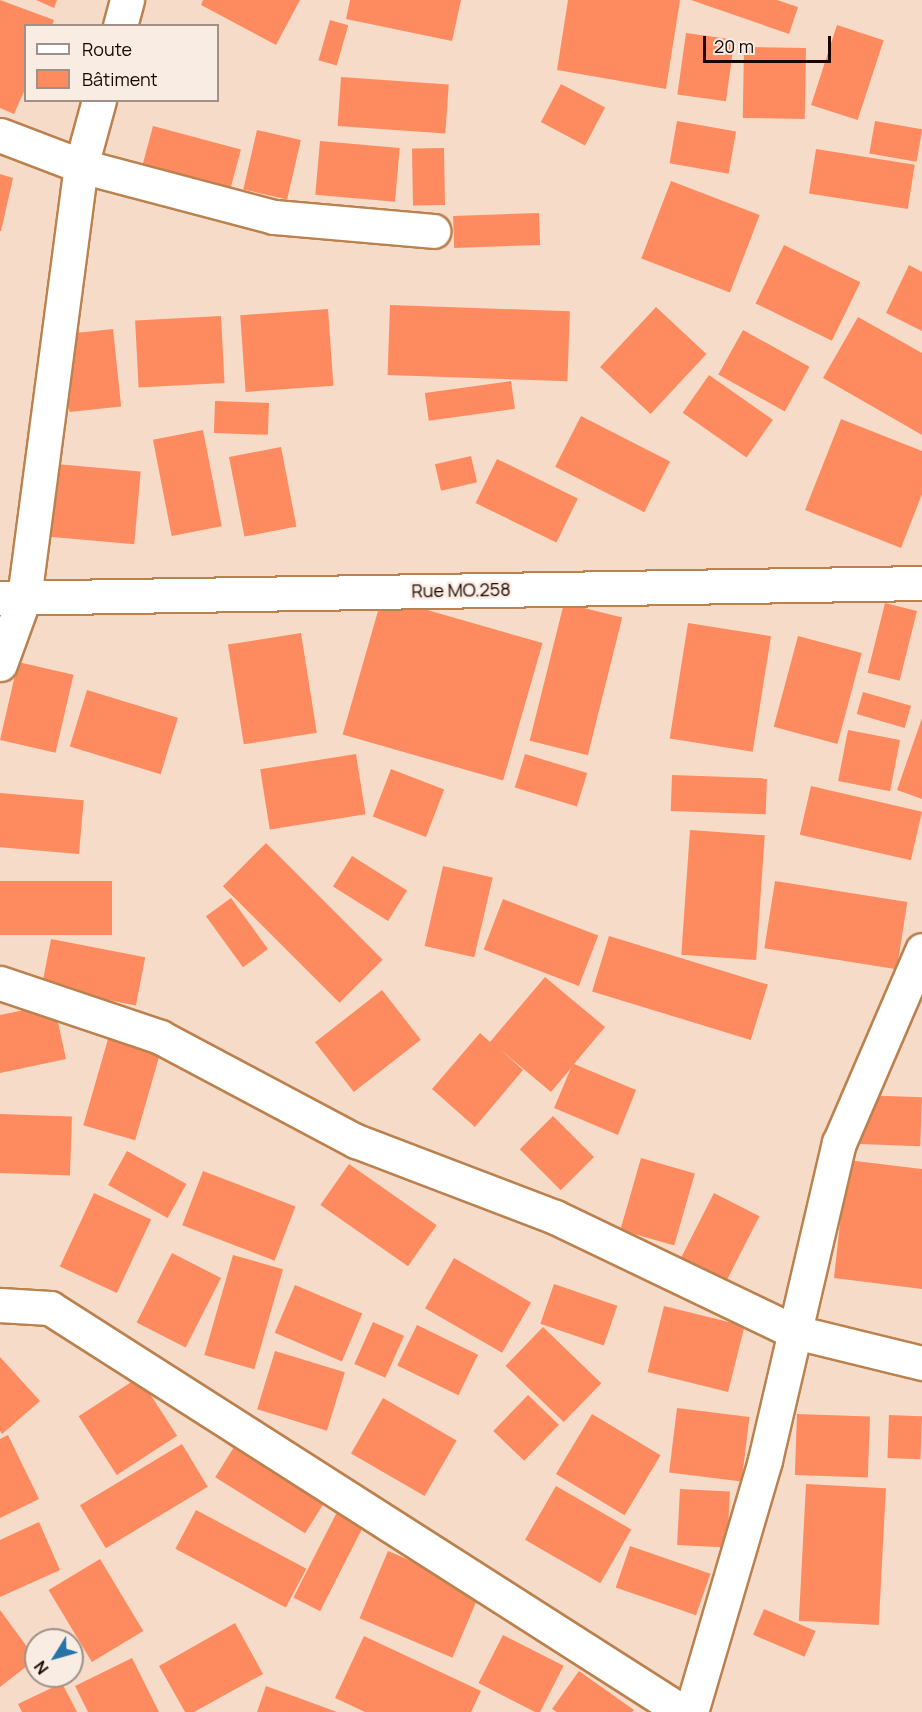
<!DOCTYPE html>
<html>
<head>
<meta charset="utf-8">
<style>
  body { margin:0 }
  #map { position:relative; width:922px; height:1712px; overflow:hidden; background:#f6dcc8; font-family:Manrope,sans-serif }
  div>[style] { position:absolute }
  .building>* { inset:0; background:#fe8b5f; transform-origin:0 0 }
  .roads { filter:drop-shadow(2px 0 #bb814e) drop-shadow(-2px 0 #bb814e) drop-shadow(0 2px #bb814e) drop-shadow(0 -2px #bb814e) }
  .street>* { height:33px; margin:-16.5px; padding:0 16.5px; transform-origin:16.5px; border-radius:16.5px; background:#fff }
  span { translate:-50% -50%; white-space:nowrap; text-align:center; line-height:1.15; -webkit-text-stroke:5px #f9ece2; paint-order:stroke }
  .street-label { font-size:18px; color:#1a0500 }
  .legend { position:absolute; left:24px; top:24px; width:195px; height:78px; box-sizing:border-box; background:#f9ece2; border:2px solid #a09088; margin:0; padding:8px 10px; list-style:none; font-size:18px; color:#1a0500 }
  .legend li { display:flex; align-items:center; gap:12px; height:30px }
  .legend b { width:30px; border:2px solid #a09088 }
  .north { position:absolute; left:24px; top:1628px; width:60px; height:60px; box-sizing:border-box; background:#f9ece2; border:2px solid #a09088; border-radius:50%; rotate:233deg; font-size:16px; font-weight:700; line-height:24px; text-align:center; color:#1a0500 }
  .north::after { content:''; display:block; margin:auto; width:21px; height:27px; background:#2674a6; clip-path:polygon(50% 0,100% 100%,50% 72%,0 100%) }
  .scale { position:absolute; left:703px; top:36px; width:128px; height:27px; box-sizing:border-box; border:3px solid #1a0500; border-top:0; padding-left:8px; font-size:18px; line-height:21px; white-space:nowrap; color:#1a0500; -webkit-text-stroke:4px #f9ece2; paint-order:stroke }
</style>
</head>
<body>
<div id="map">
  <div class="building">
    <i style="clip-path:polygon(0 0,54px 20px,52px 26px,26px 26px,26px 87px,14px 114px,0 108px)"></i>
    <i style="clip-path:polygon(36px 0,57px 0,54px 8px)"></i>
    <i style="clip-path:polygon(203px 0,300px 0,276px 45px,201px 5px)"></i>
    <i style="clip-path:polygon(350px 0,461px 0,452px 41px,346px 19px)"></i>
    <i style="clip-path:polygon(568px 0,680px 0,666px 89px,557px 70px)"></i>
    <i style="clip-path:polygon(691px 0,777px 0,798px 7px,789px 34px)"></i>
    <i style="left:330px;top:20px;width:19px;height:42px;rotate:16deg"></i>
    <i style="left:837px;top:25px;width:49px;height:84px;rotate:18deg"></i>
    <i style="left:686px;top:33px;width:49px;height:62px;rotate:8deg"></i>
    <i style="left:744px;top:47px;width:62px;height:71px;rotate:1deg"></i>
    <i style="left:341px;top:77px;width:108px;height:49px;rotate:4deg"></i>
    <i style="left:561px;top:84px;width:50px;height:43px;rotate:28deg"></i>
    <i style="left:677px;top:121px;width:60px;height:43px;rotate:10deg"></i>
    <i style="left:875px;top:121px;width:48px;height:33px;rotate:10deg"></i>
    <i style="left:153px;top:126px;width:91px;height:41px;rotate:15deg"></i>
    <i style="left:257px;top:130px;width:45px;height:61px;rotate:13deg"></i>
    <i style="left:320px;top:141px;width:80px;height:54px;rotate:5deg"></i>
    <i style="left:444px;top:148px;width:57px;height:32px;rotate:89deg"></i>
    <i style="left:816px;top:149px;width:100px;height:45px;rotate:9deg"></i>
    <i style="clip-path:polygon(0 174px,13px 178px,1px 231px,0 231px)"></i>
    <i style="left:671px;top:181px;width:95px;height:83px;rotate:21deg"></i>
    <i style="left:539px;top:213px;width:32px;height:86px;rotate:88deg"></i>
    <i style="left:784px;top:245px;width:85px;height:65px;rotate:26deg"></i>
    <i style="clip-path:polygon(909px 265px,922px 272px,922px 331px,886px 313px)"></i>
    <i style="left:390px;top:305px;width:180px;height:70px;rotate:2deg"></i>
    <i style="left:656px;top:307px;width:69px;height:82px;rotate:43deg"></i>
    <i style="left:328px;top:309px;width:77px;height:88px;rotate:86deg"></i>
    <i style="left:221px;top:316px;width:67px;height:86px;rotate:87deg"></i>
    <i style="clip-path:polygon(858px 317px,922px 353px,922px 435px,823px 378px)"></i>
    <i style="left:113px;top:329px;width:78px;height:52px;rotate:84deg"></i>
    <i style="left:743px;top:330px;width:76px;height:51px;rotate:29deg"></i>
    <i style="left:709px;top:375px;width:78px;height:46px;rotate:35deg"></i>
    <i style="left:511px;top:381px;width:28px;height:87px;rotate:82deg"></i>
    <i style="left:215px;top:401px;width:54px;height:32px;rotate:2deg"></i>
    <i style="left:581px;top:416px;width:100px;height:57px;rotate:27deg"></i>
    <i style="clip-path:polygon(841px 419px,922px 451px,922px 494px,901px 548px,805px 510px)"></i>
    <i style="left:203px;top:430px;width:98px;height:51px;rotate:79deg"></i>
    <i style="left:281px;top:447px;width:81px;height:53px;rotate:79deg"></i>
    <i style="left:471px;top:456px;width:27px;height:37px;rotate:77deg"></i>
    <i style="left:497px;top:459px;width:90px;height:49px;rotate:26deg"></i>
    <i style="left:56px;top:464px;width:85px;height:73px;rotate:5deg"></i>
    <i style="left:382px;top:597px;width:167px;height:143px;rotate:16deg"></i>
    <i style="left:564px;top:603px;width:60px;height:142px;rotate:14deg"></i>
    <i style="left:885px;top:603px;width:33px;height:72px;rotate:14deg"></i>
    <i style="left:688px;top:623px;width:84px;height:117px;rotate:9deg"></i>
    <i style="left:301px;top:633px;width:101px;height:74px;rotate:81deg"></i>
    <i style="left:798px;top:636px;width:66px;height:94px;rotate:15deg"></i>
    <i style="left:18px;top:662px;width:57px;height:80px;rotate:13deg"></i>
    <i style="left:87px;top:690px;width:95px;height:59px;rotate:17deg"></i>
    <i style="left:863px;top:692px;width:50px;height:23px;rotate:16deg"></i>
    <i style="clip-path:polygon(922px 718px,922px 799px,897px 790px)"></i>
    <i style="left:848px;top:730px;width:53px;height:52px;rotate:11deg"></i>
    <i style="left:356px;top:754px;width:61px;height:97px;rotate:81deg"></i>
    <i style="left:525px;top:754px;width:65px;height:35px;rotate:17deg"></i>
    <i style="left:391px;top:769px;width:57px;height:51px;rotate:21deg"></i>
    <i style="left:672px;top:775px;width:95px;height:36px;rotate:2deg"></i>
    <i style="left:811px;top:786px;width:114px;height:50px;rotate:13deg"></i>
    <i style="left:0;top:793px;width:84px;height:54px;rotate:5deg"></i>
    <i style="left:690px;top:830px;width:75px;height:125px;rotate:4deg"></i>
    <i style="left:266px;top:843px;width:165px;height:61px;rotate:45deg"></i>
    <i style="left:352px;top:856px;width:65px;height:36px;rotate:32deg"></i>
    <i style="left:443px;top:866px;width:51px;height:82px;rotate:13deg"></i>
    <i style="left:0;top:881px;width:112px;height:54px"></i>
    <i style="left:775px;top:881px;width:134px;height:68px;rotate:9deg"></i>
    <i style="left:231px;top:898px;width:63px;height:31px;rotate:54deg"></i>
    <i style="left:503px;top:899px;width:102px;height:54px;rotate:21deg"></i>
    <i style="left:609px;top:936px;width:166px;height:58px;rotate:17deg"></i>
    <i style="left:51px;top:939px;width:96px;height:49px;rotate:11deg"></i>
    <i style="clip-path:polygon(545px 977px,605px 1027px,574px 1064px,636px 1090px,618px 1135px,554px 1108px,571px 1068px,551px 1092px,501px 1050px,523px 1070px,475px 1127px,432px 1089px,480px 1033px,490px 1042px)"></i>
    <i style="left:382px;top:990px;width:63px;height:85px;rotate:52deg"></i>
    <i style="clip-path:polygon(54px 1004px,66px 1059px,0 1073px,0 1015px)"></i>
    <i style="left:110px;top:1032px;width:54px;height:97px;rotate:16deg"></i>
    <i style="left:860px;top:1095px;width:62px;height:49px;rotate:2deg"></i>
    <i style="left:0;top:1114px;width:72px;height:59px;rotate:2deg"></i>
    <i style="left:553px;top:1116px;width:58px;height:47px;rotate:45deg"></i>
    <i style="left:127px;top:1151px;width:68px;height:39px;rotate:29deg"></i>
    <i style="left:641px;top:1158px;width:56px;height:75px;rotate:16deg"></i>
    <i style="clip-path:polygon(847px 1160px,922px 1169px,922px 1289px,834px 1278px)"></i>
    <i style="left:349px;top:1164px;width:107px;height:50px;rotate:35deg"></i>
    <i style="left:203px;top:1171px;width:99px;height:58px;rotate:21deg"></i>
    <i style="left:94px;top:1193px;width:63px;height:81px;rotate:25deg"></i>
    <i style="left:714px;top:1193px;width:51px;height:76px;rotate:27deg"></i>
    <i style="left:172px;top:1253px;width:55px;height:78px;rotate:27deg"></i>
    <i style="left:233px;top:1255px;width:52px;height:104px;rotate:16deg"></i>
    <i style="left:454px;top:1258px;width:89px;height:58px;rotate:30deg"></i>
    <i style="left:554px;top:1284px;width:67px;height:42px;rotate:19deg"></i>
    <i style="left:295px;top:1285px;width:73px;height:52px;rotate:23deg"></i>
    <i style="left:664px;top:1306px;width:83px;height:68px;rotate:14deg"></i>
    <i style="left:373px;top:1322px;width:34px;height:46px;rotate:24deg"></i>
    <i style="left:417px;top:1325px;width:68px;height:45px;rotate:26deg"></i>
    <i style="left:543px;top:1327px;width:81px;height:54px;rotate:44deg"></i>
    <i style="left:275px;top:1351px;width:73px;height:61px;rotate:17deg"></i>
    <i style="clip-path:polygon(0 1357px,40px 1401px,2px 1434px,0 1431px)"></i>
    <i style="left:139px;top:1377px;width:70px;height:72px;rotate:57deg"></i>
    <i style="left:528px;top:1395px;width:43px;height:50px;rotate:44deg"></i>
    <i style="left:383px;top:1398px;width:85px;height:64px;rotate:30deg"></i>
    <i style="left:677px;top:1408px;width:73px;height:65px;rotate:7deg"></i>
    <i style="left:592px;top:1414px;width:80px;height:70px;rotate:31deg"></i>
    <i style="left:797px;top:1414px;width:73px;height:61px;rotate:2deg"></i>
    <i style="left:889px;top:1415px;width:33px;height:43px;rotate:2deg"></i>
    <i style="clip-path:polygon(8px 1435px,39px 1499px,0 1518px,0 1439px)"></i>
    <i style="left:239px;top:1439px;width:106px;height:45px;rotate:32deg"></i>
    <i style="left:182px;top:1444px;width:50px;height:119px;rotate:59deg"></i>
    <i style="left:806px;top:1484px;width:80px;height:137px;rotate:3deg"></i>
    <i style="left:556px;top:1486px;width:87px;height:62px;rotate:30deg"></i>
    <i style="left:680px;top:1489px;width:50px;height:56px;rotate:3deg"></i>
    <i style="left:196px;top:1510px;width:125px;height:44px;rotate:28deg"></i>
    <i style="left:337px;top:1512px;width:30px;height:96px;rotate:27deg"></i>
    <i style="clip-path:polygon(39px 1522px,60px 1570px,0 1597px,0 1540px)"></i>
    <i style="left:630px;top:1546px;width:85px;height:44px;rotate:19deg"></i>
    <i style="left:388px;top:1551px;width:101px;height:73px;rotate:23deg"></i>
    <i style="left:100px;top:1559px;width:84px;height:60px;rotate:59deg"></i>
    <i style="left:764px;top:1609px;width:56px;height:28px;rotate:23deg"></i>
    <i style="clip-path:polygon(0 1610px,36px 1659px,0 1687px)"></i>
    <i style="clip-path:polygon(235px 1623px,263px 1674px,194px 1712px,185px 1712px,159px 1666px)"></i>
    <i style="left:503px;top:1635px;width:68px;height:54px;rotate:27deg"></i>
    <i style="clip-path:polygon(364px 1636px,481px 1691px,471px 1712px,365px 1712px,335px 1698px)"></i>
    <i style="clip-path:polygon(132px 1658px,159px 1712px,88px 1712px,75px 1686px)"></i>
    <i style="clip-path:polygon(579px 1671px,634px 1710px,632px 1712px,557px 1712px,552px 1709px)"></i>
    <i style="clip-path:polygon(62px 1683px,77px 1712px,22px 1712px,18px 1704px)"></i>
    <i style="clip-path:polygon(266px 1686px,337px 1712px,257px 1712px)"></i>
  </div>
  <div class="roads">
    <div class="street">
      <i style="left:120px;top:26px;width:27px;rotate:-75deg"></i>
      <i style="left:0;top:135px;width:87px;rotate:20.9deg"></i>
      <i style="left:81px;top:166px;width:200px;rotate:14.8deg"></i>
      <i style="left:274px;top:217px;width:160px;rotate:5deg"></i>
      <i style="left:0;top:598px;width:922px;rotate:-0.93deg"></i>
      <i style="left:0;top:664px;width:70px;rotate:-70deg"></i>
      <i style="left:24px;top:598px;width:436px;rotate:-82.5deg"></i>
      <i style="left:81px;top:166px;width:68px;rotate:-74.7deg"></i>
      <i style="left:0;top:983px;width:169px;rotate:18.6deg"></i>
      <i style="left:160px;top:1037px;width:222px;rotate:28deg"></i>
      <i style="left:356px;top:1141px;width:213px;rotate:20.9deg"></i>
      <i style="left:555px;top:1217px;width:266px;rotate:25.6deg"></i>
      <i style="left:795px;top:1332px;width:131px;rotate:13.7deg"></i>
      <i style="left:0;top:1305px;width:50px;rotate:3.4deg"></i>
      <i style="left:50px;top:1308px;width:751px;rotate:32.55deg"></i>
      <i style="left:691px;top:1712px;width:263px;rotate:-73.6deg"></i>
      <i style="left:765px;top:1460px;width:326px;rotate:-76.9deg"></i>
      <i style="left:839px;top:1143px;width:210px;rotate:-66.7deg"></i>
    </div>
  </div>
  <div class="street-label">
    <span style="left:461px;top:590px;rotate:-1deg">Rue MO.258</span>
  </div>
  <ul class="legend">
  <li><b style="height:8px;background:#fff"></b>Route</li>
  <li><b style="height:16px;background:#fe8b5f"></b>Bâtiment</li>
  </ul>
  <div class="north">N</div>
  <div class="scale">20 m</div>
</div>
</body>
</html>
